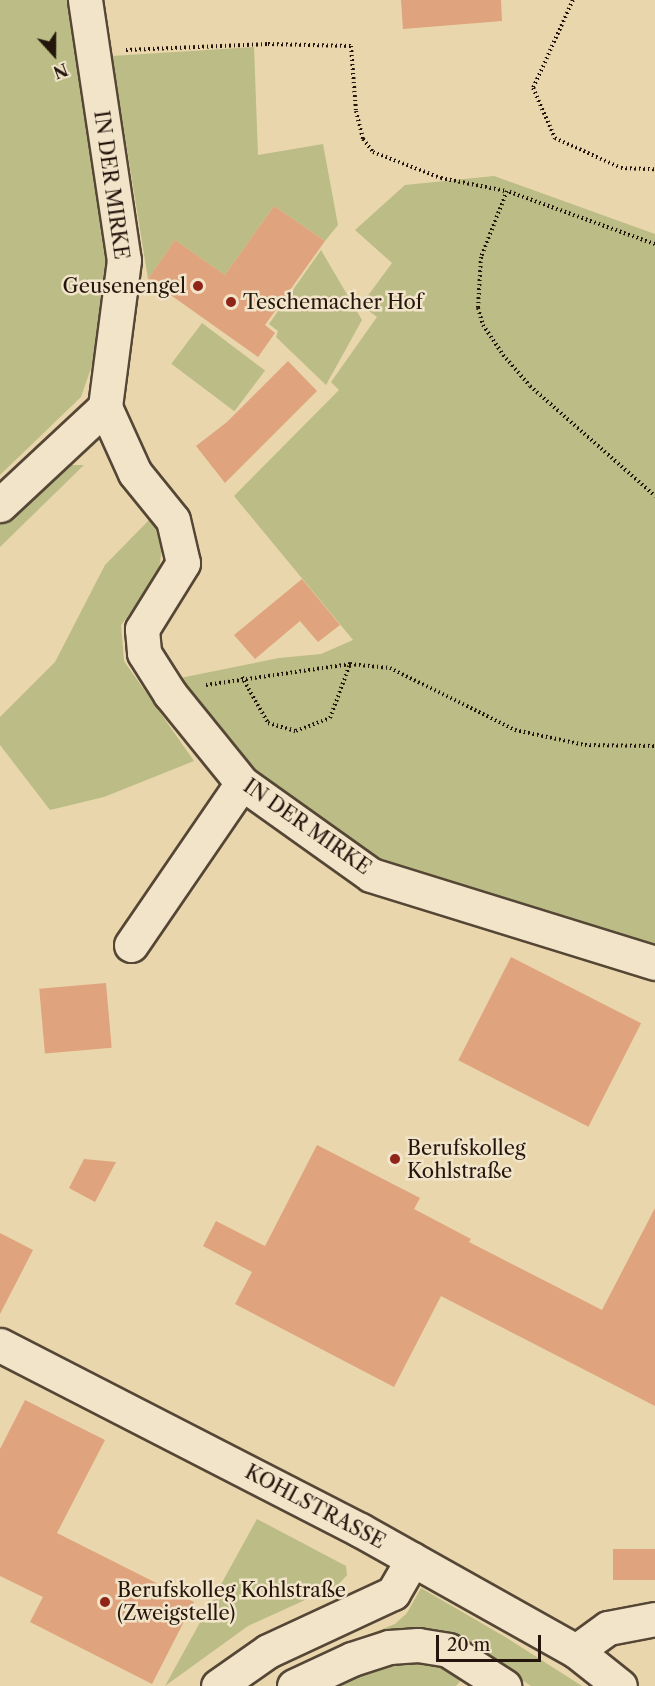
<!DOCTYPE html>
<html>
<head>
<meta charset="utf-8">
<style>
  body { margin:0 }
  #map { position:relative; width:655px; height:1686px; overflow:hidden; background:#e9d6ac; font-family:"Libre Caslon Text",serif }
  div>[style] { position:absolute }
  .green>* { inset:0; background:#bbbc86; transform-origin:0 0 }
  .building>* { inset:0; background:#dfa37d; transform-origin:0 0 }
  .path>* { height:4px; margin-top:-2px; transform-origin:0; background:repeating-linear-gradient(90deg,#24160d 0 1.5px,transparent 0 4.5px) }
  .roads { filter:drop-shadow(2px 0 #554635) drop-shadow(-2px 0 #554635) drop-shadow(0 2px #554635) drop-shadow(0 -2px #554635) }
  .minor>* { height:33px; margin:-16.5px; padding:0 16.5px; transform-origin:16.5px; border-radius:16.5px; background:#f1e4c9 }
  .dots>* { width:16px; height:16px; translate:-50% -50%; box-sizing:border-box; border:3px solid #f1e4c9; border-radius:50% }
  span { translate:-50% -50%; white-space:nowrap; text-align:center; line-height:1.15; -webkit-text-stroke:5px #f1e4c9; paint-order:stroke }
  .street-label { font-size:20px; color:#24160d }
  .poi-label { font-size:20px; color:#24160d }
  .right { translate:-100% -50%; text-align:right }
  .left { translate:0 -50%; text-align:left }
  .north { position:absolute; left:24px; top:24px; width:60px; height:60px; -webkit-text-stroke:4px #f1e4c9; paint-order:stroke; rotate:159deg; font-size:16px; font-weight:700; line-height:24px; text-align:center; color:#24160d }
  .north::after { content:''; display:block; margin:auto; width:21px; height:27px; background:#24160d; clip-path:polygon(50% 0,100% 100%,50% 72%,0 100%) }
  .scale { position:absolute; left:436px; top:1635px; width:105px; height:27px; box-sizing:border-box; border:3px solid #24160d; border-top:0; padding-left:8px; font-size:18px; line-height:21px; white-space:nowrap; color:#24160d; -webkit-text-stroke:4px #f1e4c9; paint-order:stroke }
</style>
</head>
<body>
<div id="map">
  <div class="green">
    <i style="clip-path:polygon(0 0,73px 0,111px 230px,98px 348px,81px 397px,0 475px)"></i>
    <i style="clip-path:polygon(254px 47px,258px 155px,323px 144px,338px 225px,325px 241px,274px 206px,225px 275px,175px 240px,148px 279px,112px 56px)"></i>
    <i style="clip-path:polygon(494px 176px,655px 234px,655px 955px,361px 855px,261px 780px,175px 679px,279px 658px,321px 654px,353px 640px,234px 496px,339px 390px,331px 382px,377px 317px,361px 305px,392px 263px,355px 230px,405px 185px)"></i>
    <i style="clip-path:polygon(321px 250px,362px 320px,326px 385px,276px 337px,278px 331px,269px 324px)"></i>
    <i style="left:202px;top:323px;width:79px;height:51px;rotate:37deg"></i>
    <i style="clip-path:polygon(60px 465px,84px 465px,0 547px,0 516px)"></i>
    <i style="clip-path:polygon(149px 520px,163px 540px,158px 577px,121px 625px,124px 661px,194px 761px,104px 797px,50px 810px,0 745px,0 717px,55px 662px,105px 565px)"></i>
    <i style="clip-path:polygon(257px 1519px,346px 1566px,347px 1575px,338px 1585px,248px 1626px,165px 1686px)"></i>
    <i style="clip-path:polygon(421px 1588px,507px 1638px,582px 1686px,531px 1686px,455px 1636px,432px 1631px,357px 1647px,360px 1638px,395px 1624px,407px 1613px)"></i>
    <i style="clip-path:polygon(406px 1662px,437px 1666px,463px 1678px,456px 1686px,335px 1686px,372px 1670px)"></i>
  </div>
  <div class="building">
    <i style="clip-path:polygon(401px 0,501px 0,502px 21px,403px 29px)"></i>
    <i style="clip-path:polygon(274px 206px,325px 241px,265px 325px,275px 333px,258px 357px,148px 279px,175px 240px,225px 275px)"></i>
    <i style="clip-path:polygon(288px 361px,317px 391px,225px 483px,196px 446px,227px 422px)"></i>
    <i style="clip-path:polygon(302px 579px,340px 625px,318px 642px,300px 621px,255px 659px,234px 635px)"></i>
    <i style="left:511px;top:957px;width:146px;height:116px;rotate:27deg"></i>
    <i style="left:106px;top:983px;width:65px;height:67px;rotate:85deg"></i>
    <i style="clip-path:polygon(317px 1145px,420px 1198px,414px 1209px,471px 1239px,469px 1242px,602px 1310px,655px 1208px,655px 1406px,441px 1296px,394px 1387px,235px 1304px,252px 1272px,203px 1246px,216px 1221px,265px 1246px)"></i>
    <i style="clip-path:polygon(84px 1159px,116px 1162px,95px 1202px,69px 1188px)"></i>
    <i style="clip-path:polygon(0 1233px,33px 1250px,0 1314px)"></i>
    <i style="clip-path:polygon(25px 1400px,105px 1440px,57px 1533px,194px 1602px,152px 1684px,30px 1622px,43px 1597px,0 1576px,0 1449px)"></i>
    <i style="left:613px;top:1549px;width:42px;height:31px"></i>
  </div>
  <div class="path">
    <i style="left:573px;top:0;width:97px;rotate:114.4deg"></i>
    <i style="left:533px;top:88px;width:55px;rotate:66.3deg"></i>
    <i style="left:555px;top:138px;width:72px;rotate:24.4deg"></i>
    <i style="left:621px;top:168px;width:34px;rotate:2deg"></i>
    <i style="left:126px;top:50px;width:142px;rotate:-2.4deg"></i>
    <i style="left:268px;top:44px;width:83px;rotate:1.4deg"></i>
    <i style="left:351px;top:46px;width:65px;rotate:85.6deg"></i>
    <i style="left:356px;top:111px;width:29px;rotate:76deg"></i>
    <i style="left:363px;top:139px;width:16px;rotate:52deg"></i>
    <i style="left:373px;top:152px;width:73px;rotate:20.9deg"></i>
    <i style="left:441px;top:178px;width:66px;rotate:11.3deg"></i>
    <i style="left:655px;top:244px;width:157px;rotate:-160.3deg"></i>
    <i style="left:507px;top:191px;width:71px;rotate:111.5deg"></i>
    <i style="left:481px;top:257px;width:51px;rotate:93.4deg"></i>
    <i style="left:478px;top:308px;width:18px;rotate:74deg"></i>
    <i style="left:483px;top:325px;width:36px;rotate:56deg"></i>
    <i style="left:503px;top:355px;width:41px;rotate:48.9deg"></i>
    <i style="left:530px;top:386px;width:167px;rotate:41.3deg"></i>
    <i style="left:242px;top:677px;width:53px;rotate:60.5deg"></i>
    <i style="left:268px;top:723px;width:29px;rotate:16deg"></i>
    <i style="left:296px;top:731px;width:36px;rotate:-21deg"></i>
    <i style="left:330px;top:718px;width:58px;rotate:-69.7deg"></i>
    <i style="left:206px;top:685px;width:146px;rotate:-8.3deg"></i>
    <i style="left:350px;top:664px;width:40px;rotate:5.7deg"></i>
    <i style="left:390px;top:668px;width:140px;rotate:26.4deg"></i>
    <i style="left:515px;top:730px;width:72px;rotate:12.1deg"></i>
    <i style="left:585px;top:745px;width:70px;rotate:0.8deg"></i>
  </div>
  <div class="roads">
    <div class="minor">
      <i style="left:85px;top:0;width:263px;rotate:81.5deg"></i>
      <i style="left:124px;top:260px;width:148px;rotate:97.4deg"></i>
      <i style="left:105px;top:407px;width:72px;rotate:65.6deg"></i>
      <i style="left:135px;top:473px;width:60px;rotate:51deg"></i>
      <i style="left:173px;top:520px;width:44px;rotate:76.9deg"></i>
      <i style="left:183px;top:563px;width:78px;rotate:121.8deg"></i>
      <i style="left:142px;top:629px;width:24px;rotate:85deg"></i>
      <i style="left:144px;top:653px;width:49px;rotate:57.6deg"></i>
      <i style="left:170px;top:694px;width:114px;rotate:51deg"></i>
      <i style="left:242px;top:783px;width:158px;rotate:35.5deg"></i>
      <i style="left:371px;top:875px;width:297px;rotate:17.2deg"></i>
      <i style="left:0;top:505px;width:144px;rotate:-43deg"></i>
      <i style="left:131px;top:945px;width:196px;rotate:-55.6deg"></i>
      <i style="left:0;top:1345px;width:405px;rotate:27.2deg"></i>
      <i style="left:360px;top:1530px;width:248px;rotate:29.3deg"></i>
      <i style="left:576px;top:1651px;width:56px;rotate:38.5deg"></i>
      <i style="left:576px;top:1651px;width:39px;rotate:-36deg"></i>
      <i style="left:608px;top:1628px;width:48px;rotate:-10.8deg"></i>
      <i style="left:218px;top:1686px;width:61px;rotate:-35deg"></i>
      <i style="left:268px;top:1651px;width:138px;rotate:-24.9deg"></i>
      <i style="left:393px;top:1593px;width:39px;rotate:-60deg"></i>
      <i style="left:294px;top:1686px;width:64px;rotate:-25deg"></i>
      <i style="left:352px;top:1659px;width:39px;rotate:-18deg"></i>
      <i style="left:389px;top:1647px;width:29px;rotate:-4deg"></i>
      <i style="left:418px;top:1645px;width:30px;rotate:9deg"></i>
      <i style="left:448px;top:1650px;width:67px;rotate:32.7deg"></i>
    </div>
  </div>
  <div class="dots">
    <i style="left:198px;top:286px;background:#8f2418"></i>
    <i style="left:231px;top:302px;background:#8f2418"></i>
    <i style="left:395px;top:1159px;background:#8f2418"></i>
    <i style="left:105px;top:1602px;background:#8f2418"></i>
  </div>
  <div class="street-label">
    <span style="left:111px;top:185px;rotate:82deg">IN DER MIRKE</span>
    <span style="left:307px;top:827px;rotate:35deg">IN DER MIRKE</span>
    <span style="left:315px;top:1507px;rotate:28deg">KOHLSTRASSE</span>
  </div>
  <div class="poi-label">
    <span class="right" style="left:186px;top:286px">Geusenengel</span>
    <span class="left" style="left:243px;top:302px">Teschemacher Hof</span>
    <span class="left" style="left:407px;top:1160px">Berufskolleg<br>Kohlstraße</span>
    <span class="left" style="left:117px;top:1602px">Berufskolleg Kohlstraße<br>(Zweigstelle)</span>
  </div>
  <div class="north">N</div>
  <div class="scale">20 m</div>
</div>
</body>
</html>
